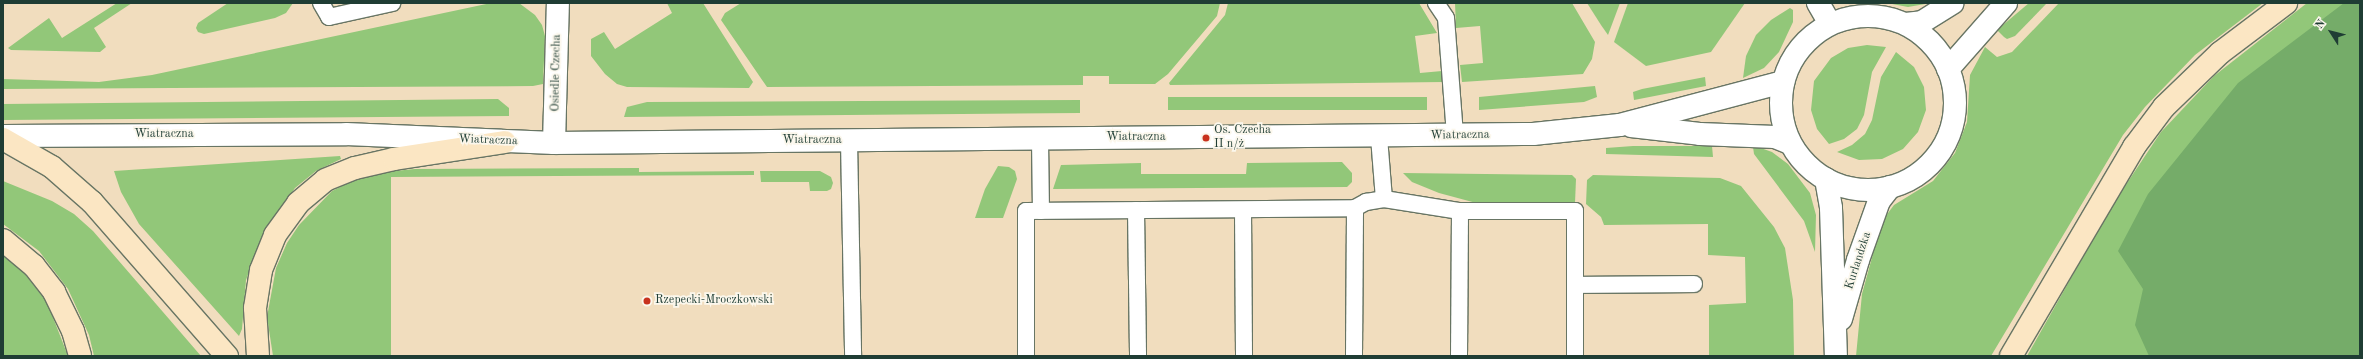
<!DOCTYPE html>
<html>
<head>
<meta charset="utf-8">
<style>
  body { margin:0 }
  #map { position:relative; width:2363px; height:359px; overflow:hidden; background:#f1ddbe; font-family:"Old Standard TT",serif }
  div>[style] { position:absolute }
  .green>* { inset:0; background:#92c779; transform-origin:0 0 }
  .forest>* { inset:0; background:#75ac69 }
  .roads { filter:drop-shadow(1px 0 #687564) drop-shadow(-1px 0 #687564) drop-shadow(0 1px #687564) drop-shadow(0 -1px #687564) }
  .lane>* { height:16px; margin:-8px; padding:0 8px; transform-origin:8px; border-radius:8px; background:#fff }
  .street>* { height:22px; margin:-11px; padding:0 11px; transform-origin:11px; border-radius:11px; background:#fff }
  .street>.ring { margin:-11px; padding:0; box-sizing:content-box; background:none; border:22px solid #fff; border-radius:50% }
  .secondary>* { height:22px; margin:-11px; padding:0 11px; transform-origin:11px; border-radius:11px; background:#fbe6c3 }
  .dots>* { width:11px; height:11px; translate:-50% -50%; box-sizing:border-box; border:2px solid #fbf7ec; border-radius:50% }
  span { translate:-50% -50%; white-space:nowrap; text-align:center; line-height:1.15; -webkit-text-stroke:3.5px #fbf7ec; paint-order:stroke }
  .street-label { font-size:12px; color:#1f3d34 }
  .poi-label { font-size:12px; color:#1f3d34 }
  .left { translate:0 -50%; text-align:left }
  .frame { position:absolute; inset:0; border:4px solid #1f3d34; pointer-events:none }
  .north { position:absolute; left:2311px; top:12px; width:40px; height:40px; -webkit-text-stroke:3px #fbf7ec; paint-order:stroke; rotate:306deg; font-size:11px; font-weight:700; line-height:16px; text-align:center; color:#1f3d34 }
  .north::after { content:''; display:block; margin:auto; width:14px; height:18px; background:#1f3d34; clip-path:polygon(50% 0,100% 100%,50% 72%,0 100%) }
</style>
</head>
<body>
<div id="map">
  <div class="green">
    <i style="clip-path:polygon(117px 3px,132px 3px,94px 28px,106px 47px,100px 52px,11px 50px,8px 48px,49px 18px,62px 38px)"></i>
    <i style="clip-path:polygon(228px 3px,293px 3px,286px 13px,275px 18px,204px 34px,198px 32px,196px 28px,198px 23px)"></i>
    <i style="clip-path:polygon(491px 3px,519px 3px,535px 15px,542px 25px,545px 36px,543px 84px,533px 86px,3px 89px,3px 79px,99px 82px,152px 75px)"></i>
    <i style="clip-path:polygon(667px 3px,703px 3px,753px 82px,749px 88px,627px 87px,617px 84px,605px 74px,591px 56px,591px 39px,604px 32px,615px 49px,672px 13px)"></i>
    <i style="clip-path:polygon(741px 3px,1220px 3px,1217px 16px,1168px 74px,1155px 84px,1109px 84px,1109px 76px,1083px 76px,1083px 85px,767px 87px,721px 20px,725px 13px)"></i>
    <i style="clip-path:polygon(1228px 3px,1419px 3px,1437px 33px,1415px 36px,1420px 73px,1442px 71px,1444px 82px,1170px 85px,1169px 83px,1225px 15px)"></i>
    <i style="clip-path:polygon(1455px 3px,1572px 3px,1595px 42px,1592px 59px,1583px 74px,1462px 82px,1460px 65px,1483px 63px,1480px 26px,1456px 28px)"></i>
    <i style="clip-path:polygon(1587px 3px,1620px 3px,1608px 35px,1601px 25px)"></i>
    <i style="clip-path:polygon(1628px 3px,1745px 3px,1711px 52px,1646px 66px,1614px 42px)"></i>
    <i style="clip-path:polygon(1887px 3px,1931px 3px,1908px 7px)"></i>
    <i style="clip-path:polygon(2029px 3px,2047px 3px,2015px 36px,2007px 39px,2004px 37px,1997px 30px)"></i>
    <i style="clip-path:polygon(2059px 3px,2263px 3px,2195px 55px,2145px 107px,2123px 135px,1991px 356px,1856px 356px,1862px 294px,1882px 221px,1894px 205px,1933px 181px,1955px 153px,1967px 122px,1970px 75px,1985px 47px,1997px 57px,2012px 52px)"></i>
    <i style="clip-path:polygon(2307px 3px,2360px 3px,2360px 356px,2027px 356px,2111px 207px,2161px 132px,2214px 76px)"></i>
    <i style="clip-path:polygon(1790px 8px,1793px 10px,1793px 22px,1779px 52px,1764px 68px,1743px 78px,1746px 56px,1756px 35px,1771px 20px)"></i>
    <i style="clip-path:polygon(1867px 45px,1886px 47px,1872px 72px,1864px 115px,1857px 129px,1844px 139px,1829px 144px,1817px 129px,1811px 110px,1814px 81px,1831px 58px,1848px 48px)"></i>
    <i style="clip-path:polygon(1896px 52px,1914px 67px,1924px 87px,1926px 110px,1918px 132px,1903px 149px,1882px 159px,1859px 160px,1837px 152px,1852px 145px,1865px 134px,1872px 120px,1881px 77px)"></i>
    <i style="clip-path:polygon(1705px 77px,1706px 86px,1634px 100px,1633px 92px,1642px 89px)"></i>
    <i style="clip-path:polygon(1595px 86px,1597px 97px,1584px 102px,1479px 110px,1479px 97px)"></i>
    <i style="left:1427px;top:97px;width:13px;height:259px;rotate:90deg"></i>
    <i style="clip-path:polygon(498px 99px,509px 108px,509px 116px,3px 120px,3px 104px)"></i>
    <i style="clip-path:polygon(1080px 100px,1080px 113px,624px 117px,627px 107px,647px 102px)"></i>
    <i style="clip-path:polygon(1633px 146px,1712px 146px,1713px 157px,1606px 154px,1606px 148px)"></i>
    <i style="clip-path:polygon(1755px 146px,1772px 152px,1788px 164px,1810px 193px,1816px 215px,1815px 252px,1804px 221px,1754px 154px,1753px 147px)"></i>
    <i style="clip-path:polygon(340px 156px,341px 159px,316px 171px,295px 188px,264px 232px,246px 280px,242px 329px,239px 336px,139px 224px,121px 192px,114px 171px)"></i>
    <i style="clip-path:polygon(1342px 162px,1352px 173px,1352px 182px,1347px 187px,1053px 189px,1061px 165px,1141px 163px,1141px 174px,1246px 174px,1247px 163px)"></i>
    <i style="clip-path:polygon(998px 166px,1009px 167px,1015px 171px,1017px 179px,1003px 218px,975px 218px,985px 189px)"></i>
    <i style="clip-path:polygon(639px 168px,639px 172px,754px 171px,754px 175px,391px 177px,391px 356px,273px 356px,267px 317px,276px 268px,287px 243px,299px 225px,332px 191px,354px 180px,384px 172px,415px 169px)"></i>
    <i style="clip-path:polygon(760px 171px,820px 171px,831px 177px,833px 183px,831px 189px,827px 191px,810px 191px,809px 182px,761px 182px)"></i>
    <i style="clip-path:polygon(1403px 173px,1572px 175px,1576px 179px,1575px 203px,1480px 204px,1439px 193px,1412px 182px)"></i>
    <i style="clip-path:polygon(1593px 175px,1720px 178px,1741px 186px,1774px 227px,1785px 248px,1793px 300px,1794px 356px,1709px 356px,1709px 305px,1746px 303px,1745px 257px,1708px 255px,1708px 224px,1604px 225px,1601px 217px,1586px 204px,1587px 180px)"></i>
    <i style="clip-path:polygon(3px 181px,52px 201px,74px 214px,93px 231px,201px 356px,94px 356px,89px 335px,68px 289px,39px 251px,3px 224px)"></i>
    <i style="clip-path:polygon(3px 254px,21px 269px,47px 302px,68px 356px,3px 356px)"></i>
  </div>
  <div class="forest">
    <i style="clip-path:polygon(2344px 3px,2360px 3px,2360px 356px,2149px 356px,2135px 325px,2143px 289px,2118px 251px,2148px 194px,2238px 83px)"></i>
  </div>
  <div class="roads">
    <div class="lane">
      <i style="left:321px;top:3px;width:16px;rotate:60deg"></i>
      <i style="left:329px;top:17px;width:65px;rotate:-12.5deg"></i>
      <i style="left:1436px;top:3px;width:18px;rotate:56deg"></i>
      <i style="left:1446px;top:18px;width:118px;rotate:85.6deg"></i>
      <i style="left:1379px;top:137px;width:62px;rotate:85.4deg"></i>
      <i style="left:1040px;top:140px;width:71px;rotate:89.2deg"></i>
      <i style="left:849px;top:141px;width:215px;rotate:88.9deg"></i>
      <i style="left:1136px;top:210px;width:146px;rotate:89.2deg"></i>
      <i style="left:1243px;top:211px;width:145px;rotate:89.6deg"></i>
      <i style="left:1575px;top:285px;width:119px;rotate:-0.5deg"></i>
      <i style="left:1026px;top:356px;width:145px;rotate:-90deg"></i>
      <i style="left:1026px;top:211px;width:329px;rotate:-0.5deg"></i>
      <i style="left:1355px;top:208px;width:13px;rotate:-29deg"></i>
      <i style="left:1366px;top:202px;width:18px;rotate:-9deg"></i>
      <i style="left:1384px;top:199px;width:77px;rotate:9deg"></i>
      <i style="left:1460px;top:211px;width:115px"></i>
      <i style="left:1575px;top:211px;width:145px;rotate:90deg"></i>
      <i style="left:1354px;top:356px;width:148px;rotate:-89.6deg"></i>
      <i style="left:1459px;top:356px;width:145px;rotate:-89.6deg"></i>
    </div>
    <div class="street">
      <i style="left:1818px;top:3px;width:24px;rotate:60deg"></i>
      <i class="ring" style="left:1781px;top:16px;width:152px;height:152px"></i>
      <i style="left:1906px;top:24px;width:16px;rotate:-7deg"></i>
      <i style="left:1922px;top:22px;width:36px;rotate:-32deg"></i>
      <i style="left:1948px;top:69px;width:88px;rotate:-48.7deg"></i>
      <i style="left:1631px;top:126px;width:69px;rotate:6.6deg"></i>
      <i style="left:1700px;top:134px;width:75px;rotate:2.3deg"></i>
      <i style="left:1775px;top:137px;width:16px;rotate:22deg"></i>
      <i style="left:3px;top:136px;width:343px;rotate:-0.3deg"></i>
      <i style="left:346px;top:134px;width:208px;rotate:2.5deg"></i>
      <i style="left:554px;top:143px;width:979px;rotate:-0.53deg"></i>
      <i style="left:1533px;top:134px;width:87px;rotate:-5.9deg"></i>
      <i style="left:1620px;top:125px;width:169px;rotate:-14.8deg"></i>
      <i style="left:554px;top:143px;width:140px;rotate:-88.4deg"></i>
      <i style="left:1826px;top:179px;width:29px;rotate:80deg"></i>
      <i style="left:1831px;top:208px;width:148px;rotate:88.1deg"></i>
      <i style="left:1841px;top:319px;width:61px;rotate:-73.9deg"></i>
      <i style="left:1858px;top:260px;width:63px;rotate:-70.4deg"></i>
      <i style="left:1879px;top:201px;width:18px;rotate:-52deg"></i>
    </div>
    <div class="secondary">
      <i style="left:3px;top:139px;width:56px;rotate:29.7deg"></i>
      <i style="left:52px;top:167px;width:53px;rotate:41.2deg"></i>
      <i style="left:92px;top:202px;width:205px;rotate:48.8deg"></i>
      <i style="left:3px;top:240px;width:40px;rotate:40deg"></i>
      <i style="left:34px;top:266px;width:33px;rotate:52deg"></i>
      <i style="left:54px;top:292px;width:43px;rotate:64deg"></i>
      <i style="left:73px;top:331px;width:26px;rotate:74deg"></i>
      <i style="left:258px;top:356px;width:48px;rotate:-93.6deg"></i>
      <i style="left:255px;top:308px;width:38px;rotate:-81deg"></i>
      <i style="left:261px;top:270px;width:38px;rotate:-68deg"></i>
      <i style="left:275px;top:235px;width:39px;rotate:-54deg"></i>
      <i style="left:298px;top:203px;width:35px;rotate:-40deg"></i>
      <i style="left:325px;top:180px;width:32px;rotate:-22deg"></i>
      <i style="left:355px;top:168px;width:40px;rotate:-13deg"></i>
      <i style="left:394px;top:159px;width:112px;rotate:-8.7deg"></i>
      <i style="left:2011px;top:356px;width:243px;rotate:-59.5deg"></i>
      <i style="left:2134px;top:147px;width:50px;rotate:-53.1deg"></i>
      <i style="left:2164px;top:107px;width:78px;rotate:-44deg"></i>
      <i style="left:2220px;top:53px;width:83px;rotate:-37.1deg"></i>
    </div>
  </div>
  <div class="dots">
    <i style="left:1206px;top:138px;background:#c8321e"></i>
    <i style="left:647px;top:301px;background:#c8321e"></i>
  </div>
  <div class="street-label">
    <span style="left:557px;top:73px;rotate:-89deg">Osiedle Czecha</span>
    <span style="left:164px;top:135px">Wiatraczna</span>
    <span style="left:1460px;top:136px;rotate:-1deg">Wiatraczna</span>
    <span style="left:1136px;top:138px">Wiatraczna</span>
    <span style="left:488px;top:141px;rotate:2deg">Wiatraczna</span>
    <span style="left:812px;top:141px">Wiatraczna</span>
    <span style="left:1859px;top:261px;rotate:-72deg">Kurlandzka</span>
  </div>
  <div class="poi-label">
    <span class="left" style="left:1214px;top:138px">Os. Czecha<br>II n/ż</span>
    <span class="left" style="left:655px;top:301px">Rzepecki-Mroczkowski</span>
  </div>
  <div class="frame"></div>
  <div class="north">N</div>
</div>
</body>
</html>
